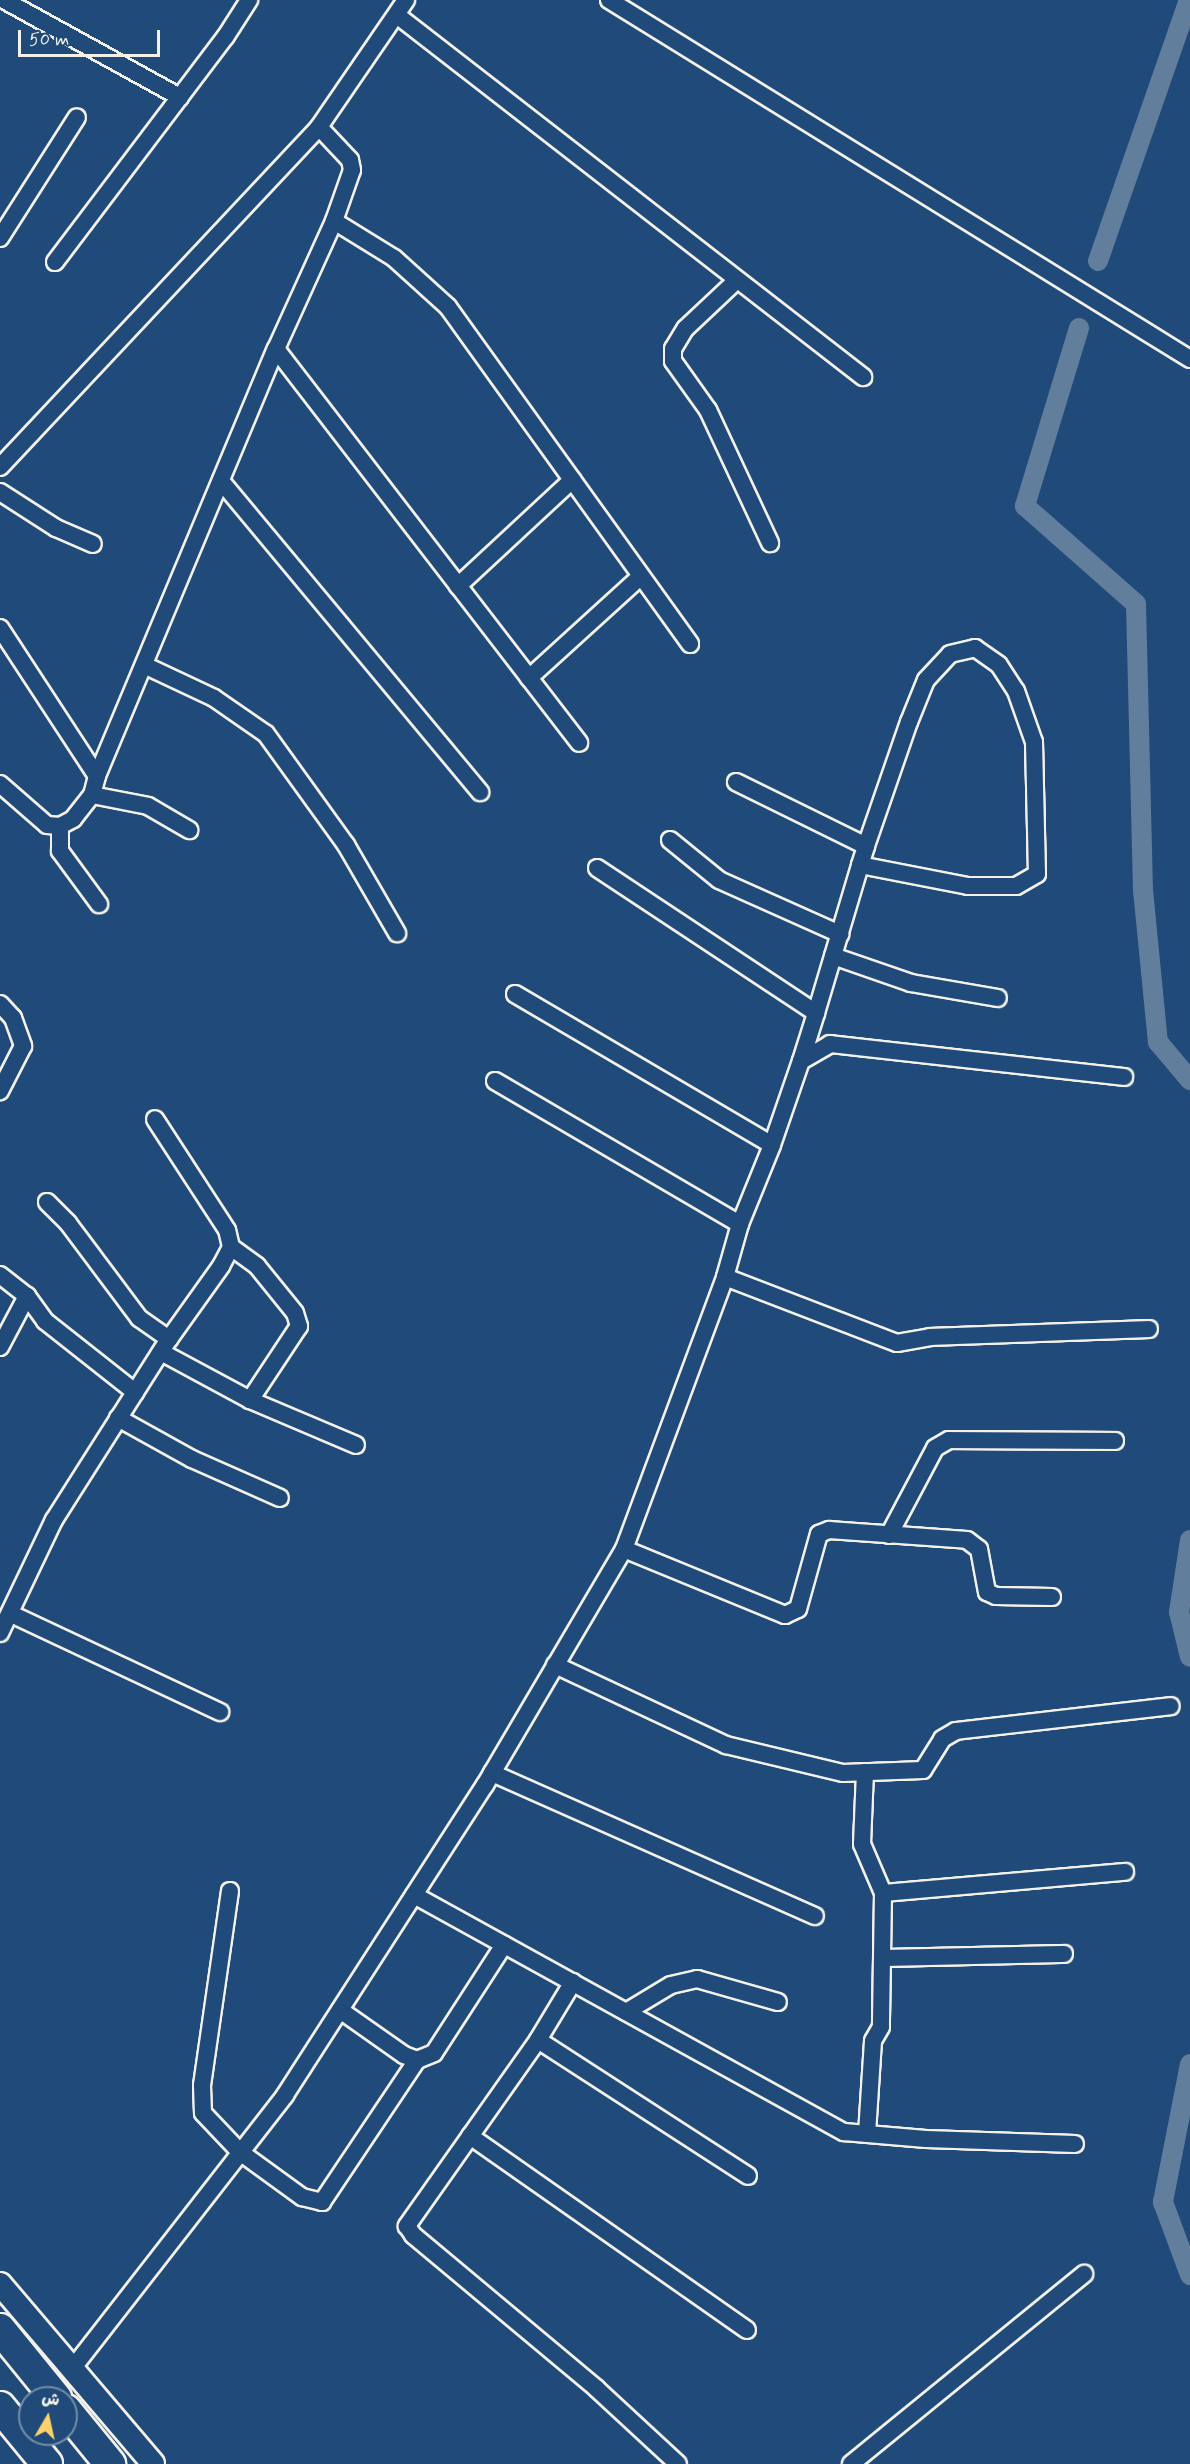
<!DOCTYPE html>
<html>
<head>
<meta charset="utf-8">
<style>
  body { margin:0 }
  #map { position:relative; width:1190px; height:2464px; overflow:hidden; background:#1f4a7a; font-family:Mynerve,"Playpen Sans Arabic",sans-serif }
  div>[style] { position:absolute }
  .canal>* { height:20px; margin:-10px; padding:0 10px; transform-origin:10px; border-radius:10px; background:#627e9d }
  .roads { filter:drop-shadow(2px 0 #f4f1e8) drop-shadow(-2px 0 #f4f1e8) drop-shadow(0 2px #f4f1e8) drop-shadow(0 -2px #f4f1e8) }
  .street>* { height:16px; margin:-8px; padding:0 8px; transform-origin:8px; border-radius:8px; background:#1f4a7a }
  .secondary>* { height:22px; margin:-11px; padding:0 11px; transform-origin:11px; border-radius:11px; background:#1f4a7a }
  .highway>* { height:30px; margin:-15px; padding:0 15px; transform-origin:15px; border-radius:15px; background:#1f4a7a }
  span { translate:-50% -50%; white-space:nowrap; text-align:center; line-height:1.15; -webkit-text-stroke:5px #1f4a7a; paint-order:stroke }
  .north { position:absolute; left:18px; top:2386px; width:60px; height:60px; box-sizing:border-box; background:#1f4a7a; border:2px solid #748da6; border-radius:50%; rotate:9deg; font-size:16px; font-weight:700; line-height:24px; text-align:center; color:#f4f1e8 }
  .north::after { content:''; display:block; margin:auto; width:21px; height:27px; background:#ffd166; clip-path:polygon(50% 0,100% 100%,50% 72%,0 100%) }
  .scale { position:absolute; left:18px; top:30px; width:142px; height:27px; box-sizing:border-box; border:3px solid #f4f1e8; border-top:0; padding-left:8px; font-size:18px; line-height:21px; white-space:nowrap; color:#f4f1e8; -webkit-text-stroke:4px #1f4a7a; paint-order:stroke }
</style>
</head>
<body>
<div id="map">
  <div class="canal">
    <i style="left:1098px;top:261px;width:276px;rotate:-70.8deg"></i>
    <i style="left:1079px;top:328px;width:186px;rotate:106.9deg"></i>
    <i style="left:1025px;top:506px;width:148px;rotate:41.4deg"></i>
    <i style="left:1136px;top:604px;width:286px;rotate:88.6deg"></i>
    <i style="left:1143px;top:890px;width:153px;rotate:84.4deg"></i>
    <i style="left:1158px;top:1042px;width:50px;rotate:49.9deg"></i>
    <i style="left:1190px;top:1540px;width:73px;rotate:98.7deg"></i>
    <i style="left:1179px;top:1612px;width:46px;rotate:76.3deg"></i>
    <i style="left:1190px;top:2064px;width:141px;rotate:101.1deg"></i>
    <i style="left:1163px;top:2202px;width:78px;rotate:69.7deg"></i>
  </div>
  <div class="roads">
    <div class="street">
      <i style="left:4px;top:0;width:201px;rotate:28.9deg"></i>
      <i style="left:609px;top:0;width:683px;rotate:31.71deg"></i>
      <i style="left:398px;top:16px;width:589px;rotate:37.82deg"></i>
      <i style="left:334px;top:221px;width:70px;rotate:31.7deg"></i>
      <i style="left:394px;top:258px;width:73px;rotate:42.2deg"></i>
      <i style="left:448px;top:307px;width:415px;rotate:54.3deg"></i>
      <i style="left:0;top:238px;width:143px;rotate:-57.5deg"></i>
      <i style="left:55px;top:262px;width:283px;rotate:-52.9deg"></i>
      <i style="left:226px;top:36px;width:43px;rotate:-57.4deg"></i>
      <i style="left:737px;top:280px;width:71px;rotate:136.7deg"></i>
      <i style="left:685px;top:329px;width:23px;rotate:121deg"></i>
      <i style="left:673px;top:349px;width:12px;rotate:90deg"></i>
      <i style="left:673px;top:361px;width:60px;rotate:54.5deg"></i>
      <i style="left:708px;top:410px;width:147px;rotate:65deg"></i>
      <i style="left:276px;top:349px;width:497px;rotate:52.4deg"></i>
      <i style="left:0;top:467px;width:466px;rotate:-46.8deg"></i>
      <i style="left:319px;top:127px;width:154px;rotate:-55.6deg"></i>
      <i style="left:221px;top:481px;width:405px;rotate:50.2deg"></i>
      <i style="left:0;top:492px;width:67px;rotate:32.7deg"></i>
      <i style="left:56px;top:528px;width:40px;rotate:23.4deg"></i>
      <i style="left:458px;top:586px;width:156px;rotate:-42.9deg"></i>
      <i style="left:0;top:628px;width:177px;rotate:56.8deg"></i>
      <i style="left:144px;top:665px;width:77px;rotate:25.2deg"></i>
      <i style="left:214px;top:698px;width:63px;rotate:34.7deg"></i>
      <i style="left:266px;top:734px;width:137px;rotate:54.2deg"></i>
      <i style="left:346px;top:845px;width:102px;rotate:59.9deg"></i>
      <i style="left:529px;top:678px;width:151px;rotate:-42.3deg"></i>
      <i style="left:736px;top:782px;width:145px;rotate:26.2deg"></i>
      <i style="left:0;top:784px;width:62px;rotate:41.1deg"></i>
      <i style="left:47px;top:825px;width:13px;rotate:4deg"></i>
      <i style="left:60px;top:826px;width:15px;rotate:-28deg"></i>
      <i style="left:73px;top:819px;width:31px;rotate:-52deg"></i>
      <i style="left:92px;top:795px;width:20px;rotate:-75deg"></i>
      <i style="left:97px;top:776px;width:463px;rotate:-67.3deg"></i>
      <i style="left:276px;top:349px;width:141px;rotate:-65.6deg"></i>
      <i style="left:334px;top:221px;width:54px;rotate:-70.6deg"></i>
      <i style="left:352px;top:170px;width:10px;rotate:-101deg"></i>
      <i style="left:350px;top:160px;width:45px;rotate:-133.2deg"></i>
      <i style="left:92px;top:795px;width:57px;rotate:11.1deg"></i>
      <i style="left:148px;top:806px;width:48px;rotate:30.3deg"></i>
      <i style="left:60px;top:826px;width:25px;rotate:90deg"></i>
      <i style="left:60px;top:851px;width:66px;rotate:53.7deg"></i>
      <i style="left:670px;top:840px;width:63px;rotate:39.2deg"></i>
      <i style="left:719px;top:880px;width:133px;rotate:24.1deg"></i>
      <i style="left:597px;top:868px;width:263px;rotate:33.5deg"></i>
      <i style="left:833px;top:956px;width:83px;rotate:19.1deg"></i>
      <i style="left:911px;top:983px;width:88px;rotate:9.8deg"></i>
      <i style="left:515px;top:994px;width:298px;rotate:30.4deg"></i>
      <i style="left:0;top:1004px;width:19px;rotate:47deg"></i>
      <i style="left:13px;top:1018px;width:30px;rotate:70deg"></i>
      <i style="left:23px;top:1046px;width:51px;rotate:117.1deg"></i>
      <i style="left:801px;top:1061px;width:34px;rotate:-30deg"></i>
      <i style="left:830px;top:1044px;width:296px;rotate:6.4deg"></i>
      <i style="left:495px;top:1081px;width:284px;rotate:30.3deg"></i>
      <i style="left:47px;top:1202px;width:30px;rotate:45deg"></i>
      <i style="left:68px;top:1223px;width:119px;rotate:53.2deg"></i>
      <i style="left:139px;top:1318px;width:37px;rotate:35deg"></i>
      <i style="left:231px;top:1247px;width:32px;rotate:36deg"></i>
      <i style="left:257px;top:1266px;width:60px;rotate:51deg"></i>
      <i style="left:295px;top:1313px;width:14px;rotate:73deg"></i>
      <i style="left:299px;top:1326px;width:89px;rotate:123.5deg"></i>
      <i style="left:0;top:1275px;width:34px;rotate:38deg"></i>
      <i style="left:27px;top:1296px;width:31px;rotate:54deg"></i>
      <i style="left:45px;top:1321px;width:115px;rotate:38.3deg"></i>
      <i style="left:725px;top:1277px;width:184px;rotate:21deg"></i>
      <i style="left:897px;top:1343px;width:34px;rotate:-10deg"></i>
      <i style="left:930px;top:1337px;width:219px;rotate:-2.1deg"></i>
      <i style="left:0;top:1347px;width:58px;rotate:-62.1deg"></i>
      <i style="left:161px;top:1352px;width:101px;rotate:28.3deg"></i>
      <i style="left:250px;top:1400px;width:115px;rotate:23deg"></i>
      <i style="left:118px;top:1418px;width:85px;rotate:29deg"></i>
      <i style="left:192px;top:1459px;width:96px;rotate:23.9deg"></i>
      <i style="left:889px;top:1535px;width:98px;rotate:-62.1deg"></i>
      <i style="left:935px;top:1448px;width:16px;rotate:-30deg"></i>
      <i style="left:949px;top:1440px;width:166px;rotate:0.3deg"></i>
      <i style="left:624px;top:1549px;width:174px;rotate:22.3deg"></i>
      <i style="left:785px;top:1615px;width:14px;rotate:-25deg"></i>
      <i style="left:798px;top:1609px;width:78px;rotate:-74.4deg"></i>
      <i style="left:819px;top:1534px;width:11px;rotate:-22deg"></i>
      <i style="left:829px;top:1530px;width:138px;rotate:4.1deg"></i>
      <i style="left:967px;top:1540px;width:15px;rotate:37deg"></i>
      <i style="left:979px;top:1549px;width:44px;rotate:79.5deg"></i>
      <i style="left:987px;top:1592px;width:10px;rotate:24deg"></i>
      <i style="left:996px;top:1596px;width:56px;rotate:1deg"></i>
      <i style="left:11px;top:1614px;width:231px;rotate:25.1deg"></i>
      <i style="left:0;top:1633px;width:125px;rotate:-64.5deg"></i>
      <i style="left:54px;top:1520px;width:214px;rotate:-57.6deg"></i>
      <i style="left:169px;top:1339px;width:90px;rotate:-54.5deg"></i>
      <i style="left:221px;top:1266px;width:21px;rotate:-62deg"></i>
      <i style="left:231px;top:1247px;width:17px;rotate:-103deg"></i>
      <i style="left:227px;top:1230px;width:132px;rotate:-123deg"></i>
      <i style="left:555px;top:1665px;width:189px;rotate:25.1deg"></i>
      <i style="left:726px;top:1745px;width:120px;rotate:13.5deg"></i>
      <i style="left:843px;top:1773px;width:80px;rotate:-2.1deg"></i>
      <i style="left:923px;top:1770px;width:36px;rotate:-58deg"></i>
      <i style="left:942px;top:1739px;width:16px;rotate:-30deg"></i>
      <i style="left:956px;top:1731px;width:216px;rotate:-6.6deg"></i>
      <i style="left:865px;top:1772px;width:72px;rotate:92.4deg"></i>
      <i style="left:862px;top:1844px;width:53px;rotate:66.8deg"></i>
      <i style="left:883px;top:1893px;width:134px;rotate:90.9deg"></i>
      <i style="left:881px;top:2027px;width:16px;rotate:120deg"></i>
      <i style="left:873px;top:2041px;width:93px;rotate:93.7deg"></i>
      <i style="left:492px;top:1773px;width:353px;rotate:23.9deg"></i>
      <i style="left:230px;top:1891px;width:196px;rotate:98.2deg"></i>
      <i style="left:202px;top:2085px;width:28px;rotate:88deg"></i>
      <i style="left:203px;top:2113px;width:54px;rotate:46.5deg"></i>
      <i style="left:240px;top:2152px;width:77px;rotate:36deg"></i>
      <i style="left:302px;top:2197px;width:21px;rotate:14deg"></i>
      <i style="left:322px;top:2202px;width:171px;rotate:-56.2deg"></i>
      <i style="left:883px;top:1893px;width:243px;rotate:-5deg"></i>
      <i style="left:414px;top:1895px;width:491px;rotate:28.9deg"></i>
      <i style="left:844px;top:2132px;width:82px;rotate:4.9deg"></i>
      <i style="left:926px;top:2139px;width:149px;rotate:1.9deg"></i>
      <i style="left:882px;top:1958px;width:182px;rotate:-1.3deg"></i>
      <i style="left:573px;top:1982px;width:68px;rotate:121.1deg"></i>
      <i style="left:538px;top:2040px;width:250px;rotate:32.9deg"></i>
      <i style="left:340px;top:2010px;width:78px;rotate:35.1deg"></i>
      <i style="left:404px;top:2055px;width:14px;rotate:21deg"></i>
      <i style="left:417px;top:2060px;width:18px;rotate:-22deg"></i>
      <i style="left:434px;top:2053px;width:129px;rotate:-57.1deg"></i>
      <i style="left:626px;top:2012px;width:52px;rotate:-31deg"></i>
      <i style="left:671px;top:1985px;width:27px;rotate:-13deg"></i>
      <i style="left:697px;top:1979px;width:84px;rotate:15.9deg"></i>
      <i style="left:538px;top:2040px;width:228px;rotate:125.2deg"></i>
      <i style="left:407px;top:2226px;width:11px;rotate:56deg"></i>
      <i style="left:413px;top:2235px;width:240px;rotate:39.9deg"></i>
      <i style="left:597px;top:2389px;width:110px;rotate:42.8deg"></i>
      <i style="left:470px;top:2136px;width:338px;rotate:35deg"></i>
      <i style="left:72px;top:2369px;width:347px;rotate:-52.1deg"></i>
      <i style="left:285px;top:2095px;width:369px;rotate:-57.2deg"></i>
      <i style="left:485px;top:1785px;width:274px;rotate:-59.5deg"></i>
      <i style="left:624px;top:1549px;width:290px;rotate:-69.6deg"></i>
      <i style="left:725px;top:1277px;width:55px;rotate:-74.2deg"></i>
      <i style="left:740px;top:1224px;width:85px;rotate:-67.9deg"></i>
      <i style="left:772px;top:1145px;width:89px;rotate:-71deg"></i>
      <i style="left:801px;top:1061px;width:50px;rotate:-72.6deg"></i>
      <i style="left:816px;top:1013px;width:154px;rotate:-73.4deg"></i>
      <i style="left:860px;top:865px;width:20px;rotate:-72deg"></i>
      <i style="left:866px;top:846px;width:131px;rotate:-70.9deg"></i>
      <i style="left:909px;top:722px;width:45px;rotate:-68deg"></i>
      <i style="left:926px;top:680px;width:35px;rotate:-47deg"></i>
      <i style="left:950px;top:654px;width:26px;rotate:-13deg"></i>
      <i style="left:975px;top:648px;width:29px;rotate:35deg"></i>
      <i style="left:999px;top:665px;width:31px;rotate:57deg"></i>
      <i style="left:1016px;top:691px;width:54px;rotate:70.6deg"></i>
      <i style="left:1034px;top:742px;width:132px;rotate:88.7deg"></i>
      <i style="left:1037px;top:874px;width:24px;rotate:150deg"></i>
      <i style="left:1016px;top:886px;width:48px;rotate:180deg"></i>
      <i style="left:968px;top:886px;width:110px;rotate:-169deg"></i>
      <i style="left:851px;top:2464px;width:301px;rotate:-39.2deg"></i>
    </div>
    <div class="secondary">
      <i style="left:0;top:2284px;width:236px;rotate:49.6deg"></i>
    </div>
    <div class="highway">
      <i style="left:0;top:2329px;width:89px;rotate:50.9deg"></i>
      <i style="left:0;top:2407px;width:74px;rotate:50.5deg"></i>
      <i style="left:66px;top:2410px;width:70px;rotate:50.8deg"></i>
    </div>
  </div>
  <div class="north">ش</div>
  <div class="scale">50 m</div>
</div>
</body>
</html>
